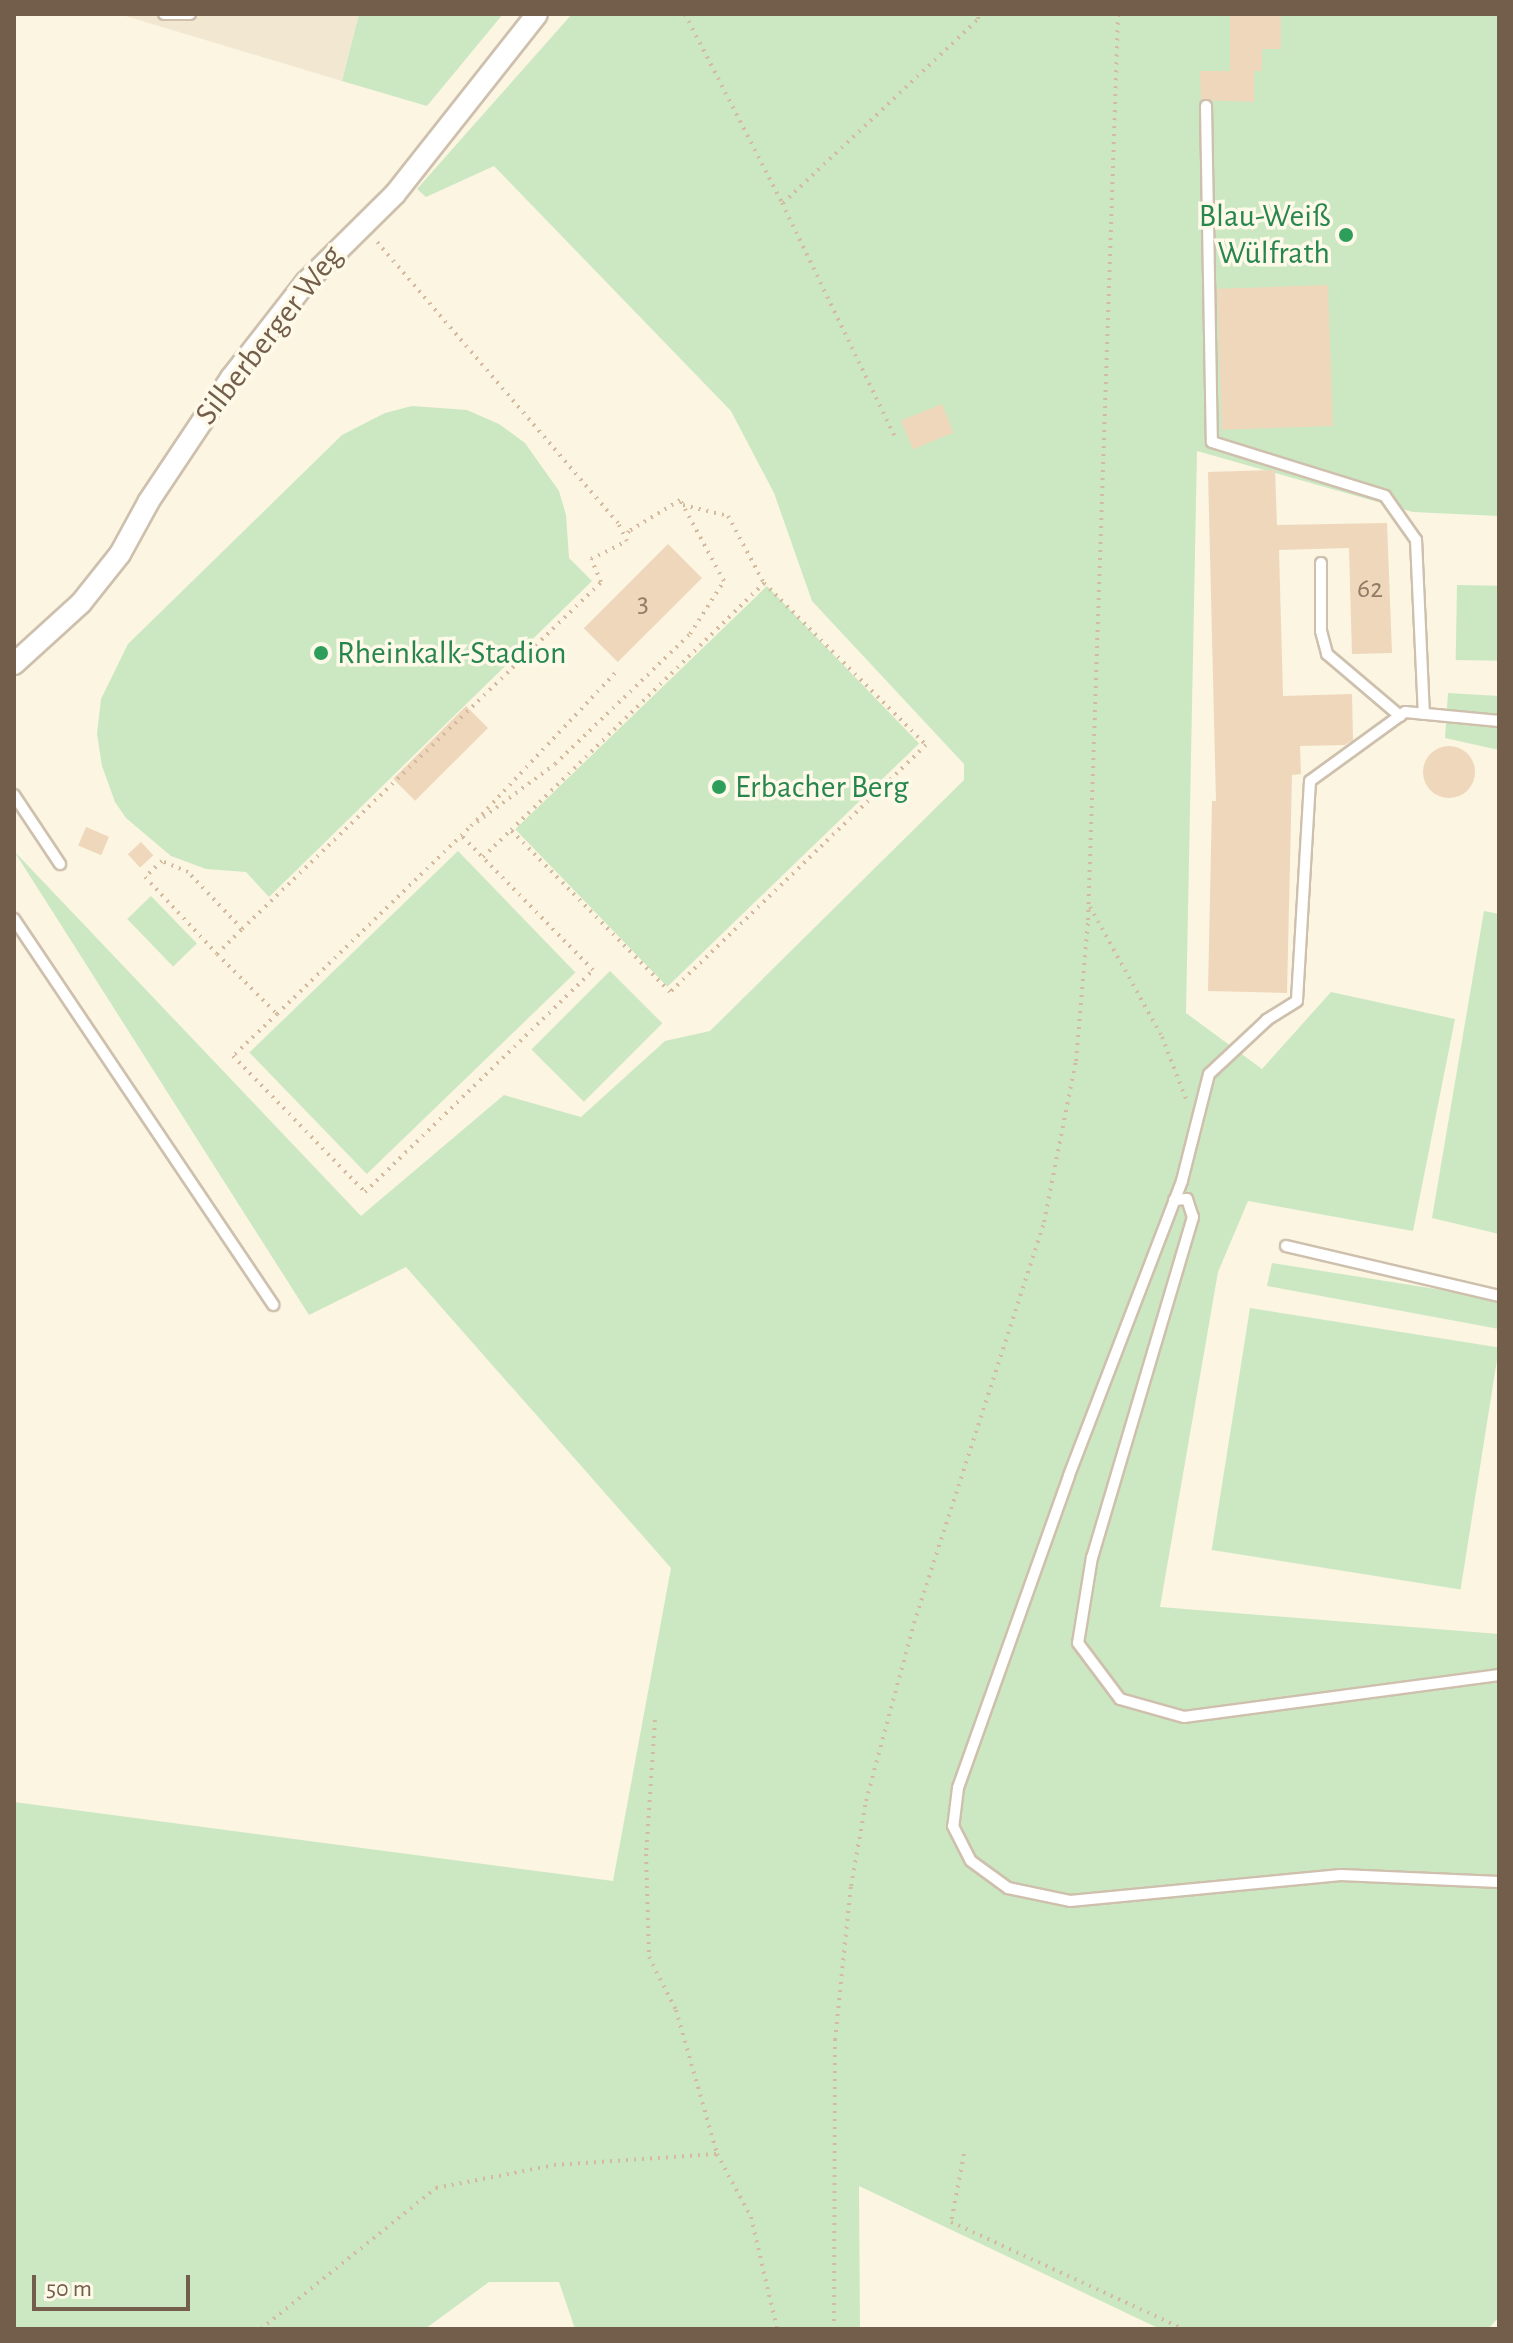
<!DOCTYPE html>
<html>
<head>
<meta charset="utf-8">
<style>
  body { margin:0 }
  #map { position:relative; width:1513px; height:2343px; overflow:hidden; background:#fbf5e2; font-family:"Alegreya Sans",sans-serif }
  div>[style] { position:absolute }
  .residential>* { inset:0; background:#f2e8d1 }
  .green>* { inset:0; background:#cce8c2; transform-origin:0 0 }
  .building>* { inset:0; background:#efd7bb; transform-origin:0 0 }
  .round { border-radius:50% }
  .path>* { height:4px; margin-top:-2px; transform-origin:0; background:repeating-linear-gradient(90deg,#d4bb9f 0 2px,transparent 0 8px) }
  .roads { filter:drop-shadow(2px 0 #cec0ad) drop-shadow(-2px 0 #cec0ad) drop-shadow(0 2px #cec0ad) drop-shadow(0 -2px #cec0ad) }
  .service>* { height:10px; margin:-5px; padding:0 5px; transform-origin:5px; border-radius:5px; background:#fff }
  .minor>* { height:20px; margin:-10px; padding:0 10px; transform-origin:10px; border-radius:10px; background:#fff }
  .dots>* { width:22px; height:22px; translate:-50% -50%; box-sizing:border-box; border:4px solid #fef9e8; border-radius:50% }
  span { translate:-50% -50%; white-space:nowrap; text-align:center; line-height:1.15; -webkit-text-stroke:7px #fef9e8; paint-order:stroke }
  .number-label { font-size:28px; color:#917c66 }
  .number-label span { -webkit-text-stroke-width:0 }
  .leisure-label { font-size:32px; color:#27864d }
  .right { translate:-100% -50%; text-align:right }
  .left { translate:0 -50%; text-align:left }
  .street-label { font-size:32px; color:#725e4a }
  .frame { position:absolute; inset:0; border:16px solid #725e4a; pointer-events:none }
  .scale { position:absolute; left:32px; top:2275px; width:158px; height:36px; box-sizing:border-box; border:4px solid #725e4a; border-top:0; padding-left:10px; font-size:24px; line-height:28px; white-space:nowrap; color:#725e4a; -webkit-text-stroke:6px #fef9e8; paint-order:stroke }
</style>
</head>
<body>
<div id="map">
  <div class="residential">
    <i style="clip-path:polygon(119px 14px,359px 14px,342px 81px)"></i>
  </div>
  <div class="green">
    <i style="clip-path:polygon(359px 14px,503px 14px,427px 106px,342px 81px)"></i>
    <i style="clip-path:polygon(572px 14px,1499px 14px,1499px 516px,1413px 512px,1197px 451px,1186px 1013px,1262px 1069px,1331px 992px,1455px 1019px,1413px 1231px,1248px 1201px,1218px 1272px,1160px 1607px,1499px 1634px,1499px 2317px,1488px 2329px,1160px 2329px,859px 2186px,860px 2329px,575px 2329px,559px 2282px,489px 2282px,425px 2329px,14px 2329px,14px 1802px,613px 1881px,671px 1568px,406px 1267px,309px 1315px,14px 851px,361px 1216px,504px 1095px,581px 1117px,665px 1041px,710px 1031px,964px 780px,964px 764px,812px 601px,774px 493px,731px 411px,494px 166px,426px 197px,417px 189px)"></i>
    <i style="clip-path:polygon(412px 406px,467px 410px,499px 424px,525px 443px,559px 491px,566px 515px,569px 558px,592px 581px,269px 897px,246px 872px,206px 869px,171px 856px,126px 818px,115px 802px,102px 766px,97px 734px,101px 699px,128px 644px,342px 435px,385px 413px)"></i>
    <i style="left:1457px;top:585px;width:42px;height:75px;rotate:1deg"></i>
    <i style="left:767px;top:586px;width:219px;height:350px;rotate:46deg"></i>
    <i style="clip-path:polygon(1448px 693px,1499px 696px,1499px 750px,1445px 738px)"></i>
    <i style="left:458px;top:851px;width:169px;height:290px;rotate:46deg"></i>
    <i style="left:151px;top:896px;width:66px;height:33px;rotate:46deg"></i>
    <i style="clip-path:polygon(1484px 911px,1499px 914px,1499px 1234px,1432px 1218px)"></i>
    <i style="left:610px;top:971px;width:74px;height:111px;rotate:45deg"></i>
    <i style="clip-path:polygon(1272px 1263px,1499px 1299px,1499px 1329px,1267px 1286px)"></i>
    <i style="left:1250px;top:1308px;width:252px;height:245px;rotate:9deg"></i>
  </div>
  <div class="building">
    <i style="clip-path:polygon(1230px 14px,1281px 14px,1281px 49px,1262px 49px,1262px 71px,1254px 71px,1254px 102px,1201px 100px,1200px 71px,1230px 71px)"></i>
    <i style="left:1328px;top:285px;width:141px;height:111px;rotate:88deg"></i>
    <i style="left:942px;top:404px;width:31px;height:44px;rotate:68deg"></i>
    <i style="clip-path:polygon(1275px 470px,1277px 525px,1387px 523px,1392px 653px,1352px 654px,1349px 548px,1279px 550px,1283px 696px,1352px 694px,1353px 740px,1345px 745px,1300px 746px,1301px 774px,1292px 775px,1287px 993px,1208px 991px,1212px 801px,1216px 801px,1208px 472px)"></i>
    <i style="left:668px;top:544px;width:48px;height:119px;rotate:45deg"></i>
    <i style="left:466px;top:706px;width:31px;height:103px;rotate:45deg"></i>
    <i class="round" style="left:1423px;top:746px;width:52px;height:52px"></i>
    <i style="left:86px;top:827px;width:25px;height:20px;rotate:23deg"></i>
    <i style="left:141px;top:842px;width:18px;height:18px;rotate:47deg"></i>
  </div>
  <div class="path">
    <i style="left:685px;top:14px;width:212px;rotate:62.8deg"></i>
    <i style="left:782px;top:203px;width:258px;rotate:64.2deg"></i>
    <i style="left:783px;top:203px;width:268px;rotate:-43.3deg"></i>
    <i style="left:978px;top:19px;width:5px;rotate:-79deg"></i>
    <i style="left:683px;top:505px;width:46px;rotate:13.7deg"></i>
    <i style="left:728px;top:516px;width:76px;rotate:61.8deg"></i>
    <i style="left:764px;top:583px;width:229px;rotate:45deg"></i>
    <i style="left:926px;top:745px;width:356px;rotate:136deg"></i>
    <i style="left:670px;top:992px;width:227px;rotate:-134.5deg"></i>
    <i style="left:511px;top:830px;width:354px;rotate:-44.3deg"></i>
    <i style="left:477px;top:822px;width:97px;rotate:-36.6deg"></i>
    <i style="left:555px;top:764px;width:187px;rotate:-43.9deg"></i>
    <i style="left:690px;top:634px;width:63px;rotate:-57.3deg"></i>
    <i style="left:724px;top:581px;width:92px;rotate:-118.5deg"></i>
    <i style="left:680px;top:500px;width:60px;rotate:148.7deg"></i>
    <i style="left:629px;top:531px;width:8px;rotate:120deg"></i>
    <i style="left:483px;top:857px;width:39px;rotate:-44deg"></i>
    <i style="left:1090px;top:907px;width:149px;rotate:61deg"></i>
    <i style="left:1162px;top:1037px;width:66px;rotate:68.8deg"></i>
    <i style="left:242px;top:929px;width:79px;rotate:-133.5deg"></i>
    <i style="left:188px;top:872px;width:28px;rotate:-157deg"></i>
    <i style="left:162px;top:861px;width:23px;rotate:137deg"></i>
    <i style="left:145px;top:877px;width:105px;rotate:46.9deg"></i>
    <i style="left:217px;top:954px;width:35px;rotate:-45deg"></i>
    <i style="left:242px;top:929px;width:499px;rotate:-44deg"></i>
    <i style="left:601px;top:582px;width:25px;rotate:-113deg"></i>
    <i style="left:591px;top:559px;width:40px;rotate:-26.6deg"></i>
    <i style="left:627px;top:541px;width:20px;rotate:-117deg"></i>
    <i style="left:618px;top:523px;width:372px;rotate:-130.6deg"></i>
    <i style="left:217px;top:954px;width:85px;rotate:45deg"></i>
    <i style="left:277px;top:1014px;width:270px;rotate:-44.1deg"></i>
    <i style="left:471px;top:826px;width:212px;rotate:-46.7deg"></i>
    <i style="left:277px;top:1014px;width:61px;rotate:136.3deg"></i>
    <i style="left:233px;top:1056px;width:190px;rotate:45.9deg"></i>
    <i style="left:365px;top:1192px;width:318px;rotate:-44.2deg"></i>
    <i style="left:593px;top:970px;width:189px;rotate:-134.4deg"></i>
    <i style="left:655px;top:1720px;width:134px;rotate:93.8deg"></i>
    <i style="left:646px;top:1854px;width:103px;rotate:88.3deg"></i>
    <i style="left:649px;top:1957px;width:59px;rotate:63deg"></i>
    <i style="left:676px;top:2010px;width:150px;rotate:74.1deg"></i>
    <i style="left:717px;top:2154px;width:72px;rotate:61.6deg"></i>
    <i style="left:751px;top:2217px;width:115px;rotate:76.9deg"></i>
    <i style="left:964px;top:2154px;width:69px;rotate:100.8deg"></i>
    <i style="left:951px;top:2222px;width:256px;rotate:24.7deg"></i>
    <i style="left:261px;top:2329px;width:225px;rotate:-38.9deg"></i>
    <i style="left:436px;top:2188px;width:120px;rotate:-11deg"></i>
    <i style="left:554px;top:2165px;width:163px;rotate:-3.9deg"></i>
    <i style="left:834px;top:2329px;width:289px;rotate:-89.8deg"></i>
    <i style="left:835px;top:2040px;width:155px;rotate:-84.1deg"></i>
    <i style="left:851px;top:1886px;width:86px;rotate:-80deg"></i>
    <i style="left:866px;top:1801px;width:184px;rotate:-74.9deg"></i>
    <i style="left:914px;top:1623px;width:422px;rotate:-72deg"></i>
    <i style="left:1044px;top:1222px;width:164px;rotate:-78.8deg"></i>
    <i style="left:1076px;top:1061px;width:142px;rotate:-85.1deg"></i>
    <i style="left:1088px;top:920px;width:906px;rotate:-88.1deg"></i>
  </div>
  <div class="roads">
    <div class="service">
      <i style="left:164px;top:14px;width:26px"></i>
      <i style="left:1206px;top:106px;width:336px;rotate:89deg"></i>
      <i style="left:1212px;top:442px;width:181px;rotate:17.3deg"></i>
      <i style="left:1385px;top:496px;width:54px;rotate:54.8deg"></i>
      <i style="left:1416px;top:540px;width:174px;rotate:87.4deg"></i>
      <i style="left:1321px;top:563px;width:68px;rotate:90deg"></i>
      <i style="left:1321px;top:631px;width:24px;rotate:75deg"></i>
      <i style="left:1327px;top:654px;width:96px;rotate:40.3deg"></i>
      <i style="left:1499px;top:721px;width:94px;rotate:-174.5deg"></i>
      <i style="left:1405px;top:712px;width:117px;rotate:144deg"></i>
      <i style="left:1310px;top:781px;width:220px;rotate:93.4deg"></i>
      <i style="left:1297px;top:1001px;width:36px;rotate:148deg"></i>
      <i style="left:1267px;top:1020px;width:79px;rotate:137deg"></i>
      <i style="left:1209px;top:1074px;width:110px;rotate:104.2deg"></i>
      <i style="left:1182px;top:1181px;width:316px;rotate:111deg"></i>
      <i style="left:1069px;top:1476px;width:331px;rotate:109.6deg"></i>
      <i style="left:958px;top:1788px;width:38px;rotate:97deg"></i>
      <i style="left:953px;top:1826px;width:39px;rotate:63deg"></i>
      <i style="left:971px;top:1861px;width:46px;rotate:36.1deg"></i>
      <i style="left:1008px;top:1888px;width:63px;rotate:11.8deg"></i>
      <i style="left:1070px;top:1901px;width:272px;rotate:-5.5deg"></i>
      <i style="left:1341px;top:1875px;width:158px;rotate:2.5deg"></i>
      <i style="left:14px;top:795px;width:83px;rotate:56.3deg"></i>
      <i style="left:14px;top:919px;width:465px;rotate:56.1deg"></i>
      <i style="left:1174px;top:1200px;width:13px;rotate:-4deg"></i>
      <i style="left:1187px;top:1199px;width:19px;rotate:72deg"></i>
      <i style="left:1193px;top:1217px;width:355px;rotate:106.5deg"></i>
      <i style="left:1092px;top:1557px;width:87px;rotate:99.2deg"></i>
      <i style="left:1078px;top:1643px;width:70px;rotate:53.1deg"></i>
      <i style="left:1120px;top:1699px;width:66px;rotate:15.7deg"></i>
      <i style="left:1184px;top:1717px;width:318px;rotate:-7.6deg"></i>
      <i style="left:1286px;top:1246px;width:219px;rotate:13.2deg"></i>
    </div>
    <div class="minor">
      <i style="left:14px;top:664px;width:91px;rotate:-42.3deg"></i>
      <i style="left:81px;top:603px;width:63px;rotate:-51.5deg"></i>
      <i style="left:120px;top:554px;width:60px;rotate:-61.3deg"></i>
      <i style="left:149px;top:501px;width:148px;rotate:-56.3deg"></i>
      <i style="left:231px;top:378px;width:122px;rotate:-52deg"></i>
      <i style="left:306px;top:282px;width:125px;rotate:-44.7deg"></i>
      <i style="left:395px;top:194px;width:229px;rotate:-51.7deg"></i>
    </div>
  </div>
  <div class="dots">
    <i style="left:1346px;top:235px;background:#2e9e5b"></i>
    <i style="left:321px;top:653px;background:#2e9e5b"></i>
    <i style="left:719px;top:787px;background:#2e9e5b"></i>
  </div>
  <div class="number-label">
    <span style="left:1370px;top:589px">62</span>
    <span style="left:643px;top:603px">3</span>
  </div>
  <div class="leisure-label">
    <span class="right" style="left:1330px;top:235px">Blau-Weiß<br>Wülfrath</span>
    <span class="left" style="left:337px;top:653px">Rheinkalk-Stadion</span>
    <span class="left" style="left:735px;top:787px">Erbacher Berg</span>
  </div>
  <div class="street-label">
    <span style="left:269px;top:335px;rotate:-52deg">Silberberger Weg</span>
  </div>
  <div class="frame"></div>
  <div class="scale">50 m</div>
</div>
</body>
</html>
